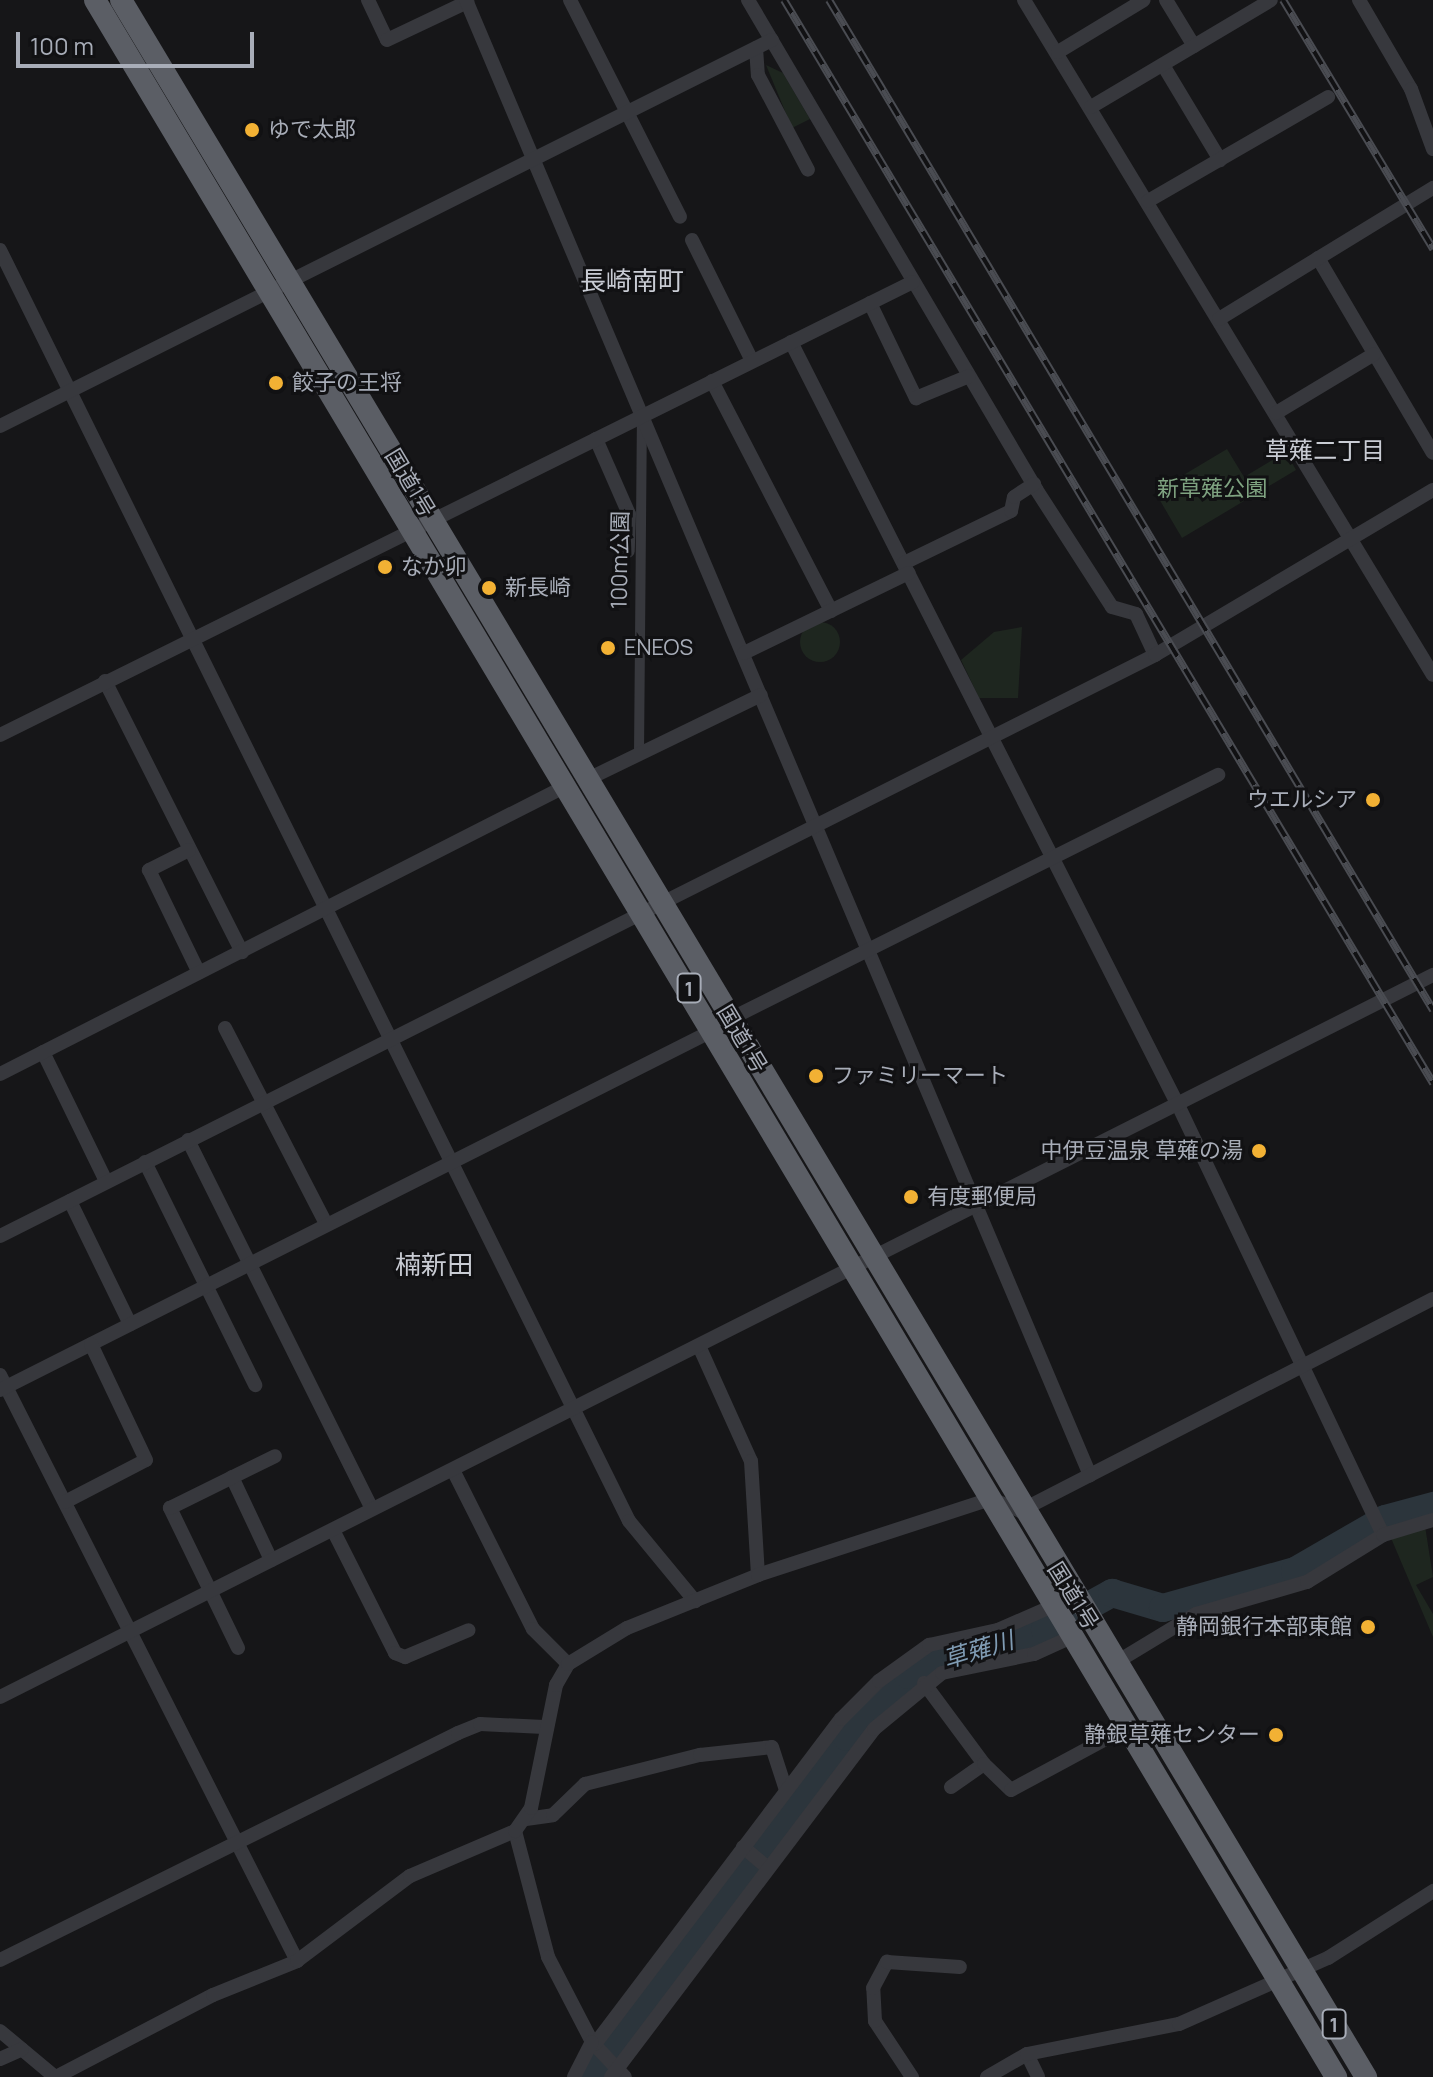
<!DOCTYPE html>
<html>
<head>
<meta charset="utf-8">
<style>
  body { margin:0 }
  #map { position:relative; width:1433px; height:2077px; overflow:hidden; background:#161618; font-family:Manrope,"Noto Sans JP",sans-serif }
  div>[style] { position:absolute }
  .green>* { inset:0; background:#1e261f }
  .round { border-radius:50% }
  .river>* { height:28px; margin:-14px; padding:0 14px; transform-origin:14px; border-radius:14px; background:#2c353c }
  .pedestrian>* { height:10px; margin:-5px; padding:0 5px; transform-origin:5px; border-radius:5px; background:#37383d }
  .minor>* { height:14px; margin:-7px; padding:0 7px; transform-origin:7px; border-radius:7px; background:#37383d }
  .trunk>* { height:22px; margin:-11px; padding:0 11px; transform-origin:11px; border-radius:11px; background:#5b5e65 }
  .rail>* { height:8px; margin-top:-4px; transform-origin:0; background:repeating-linear-gradient(90deg,#111113 0 15px,#4a4c52 0 30px); box-sizing:border-box; border-block:2px solid #4a4c52 }
  .dots>* { width:22px; height:22px; translate:-50% -50%; box-sizing:border-box; border:4px solid #111113; border-radius:50% }
  span { translate:-50% -50%; white-space:nowrap; text-align:center; line-height:1.15; -webkit-text-stroke:6px #111113; paint-order:stroke }
  .shield-label span { padding:2px 6px; background:#111113; border:2px solid; border-radius:6px; -webkit-text-stroke-width:0 }
  .shield-label { font-size:20px; color:#a8adb8; font-weight:700 }
  .poi-label { font-size:22px; color:#a8adb8 }
  .left { translate:0 -50%; text-align:left }
  .right { translate:-100% -50%; text-align:right }
  .street-label { font-size:22px; color:#a8adb8 }
  .park-label { font-size:22px; color:#7fa381 }
  .neighbourhood-label { font-size:24px; color:#c9ccd4 }
  .water-label { font-size:24px; color:#7f9bb3; font-style:italic }
  .quarter-label { font-size:26px; color:#c9ccd4 }
  .scale { position:absolute; left:16px; top:32px; width:238px; height:36px; box-sizing:border-box; border:4px solid #a8adb8; border-top:0; padding-left:10px; font-size:24px; line-height:28px; white-space:nowrap; color:#a8adb8; -webkit-text-stroke:6px #111113; paint-order:stroke }
</style>
</head>
<body>
<div id="map">
  <div class="green">
    <i style="clip-path:polygon(766px 65px,783px 73px,810px 119px,792px 128px)"></i>
    <i style="clip-path:polygon(1227px 449px,1244px 477px,1286px 452px,1296px 470px,1182px 538px,1155px 492px)"></i>
    <i class="round" style="left:800px;top:622px;width:40px;height:40px"></i>
    <i style="clip-path:polygon(1022px 627px,1018px 698px,979px 698px,961px 660px,994px 632px)"></i>
    <i style="clip-path:polygon(1425px 1526px,1433px 1577px,1416px 1585px,1433px 1614px,1433px 1637px,1391px 1538px)"></i>
  </div>
  <div class="river">
    <i style="left:593px;top:2077px;width:424px;rotate:-53.2deg"></i>
    <i style="left:847px;top:1737px;width:87px;rotate:-45.5deg"></i>
    <i style="left:908px;top:1675px;width:51px;rotate:-26.6deg"></i>
    <i style="left:954px;top:1652px;width:94px;rotate:-13.6deg"></i>
    <i style="left:1045px;top:1630px;width:77px;rotate:-28.9deg"></i>
    <i style="left:1112px;top:1593px;width:53px;rotate:16.4deg"></i>
    <i style="left:1163px;top:1608px;width:137px;rotate:-15.7deg"></i>
    <i style="left:1295px;top:1571px;width:104px;rotate:-30deg"></i>
    <i style="left:1385px;top:1519px;width:50px;rotate:-15.2deg"></i>
  </div>
  <div class="pedestrian">
    <i style="left:639px;top:754px;width:334px;rotate:-89.5deg"></i>
  </div>
  <div class="minor">
    <i style="left:368px;top:0;width:44px;rotate:64.6deg"></i>
    <i style="left:387px;top:40px;width:89px;rotate:-25.4deg"></i>
    <i style="left:466px;top:0;width:1602px;rotate:67.07deg"></i>
    <i style="left:570px;top:0;width:243px;rotate:63.1deg"></i>
    <i style="left:748px;top:0;width:568px;rotate:59.5deg"></i>
    <i style="left:1036px;top:489px;width:140px;rotate:57.2deg"></i>
    <i style="left:1112px;top:607px;width:25px;rotate:16deg"></i>
    <i style="left:1136px;top:614px;width:45px;rotate:65.1deg"></i>
    <i style="left:1024px;top:0;width:789px;rotate:58.79deg"></i>
    <i style="left:1166px;top:0;width:54px;rotate:58.7deg"></i>
    <i style="left:1359px;top:0;width:103px;rotate:59.7deg"></i>
    <i style="left:1411px;top:89px;width:64px;rotate:69.9deg"></i>
    <i style="left:756px;top:48px;width:27px;rotate:86deg"></i>
    <i style="left:758px;top:75px;width:107px;rotate:62.2deg"></i>
    <i style="left:1058px;top:52px;width:100px;rotate:-31.2deg"></i>
    <i style="left:1163px;top:65px;width:111px;rotate:59deg"></i>
    <i style="left:1091px;top:107px;width:209px;rotate:-30.7deg"></i>
    <i style="left:1148px;top:201px;width:208px;rotate:-30deg"></i>
    <i style="left:692px;top:240px;width:135px;rotate:63.6deg"></i>
    <i style="left:0;top:250px;width:1418px;rotate:63.67deg"></i>
    <i style="left:629px;top:1521px;width:104px;rotate:50.5deg"></i>
    <i style="left:1318px;top:258px;width:226px;rotate:59.5deg"></i>
    <i style="left:870px;top:303px;width:106px;rotate:64.2deg"></i>
    <i style="left:916px;top:398px;width:57px;rotate:-22.5deg"></i>
    <i style="left:1219px;top:319px;width:251px;rotate:-31.5deg"></i>
    <i style="left:791px;top:342px;width:858px;rotate:63.11deg"></i>
    <i style="left:1179px;top:1107px;width:474px;rotate:64.5deg"></i>
    <i style="left:712px;top:381px;width:259px;rotate:62.6deg"></i>
    <i style="left:1276px;top:413px;width:114px;rotate:-31deg"></i>
    <i style="left:0;top:426px;width:863px;rotate:-26.57deg"></i>
    <i style="left:596px;top:439px;width:82px;rotate:66.3deg"></i>
    <i style="left:629px;top:514px;width:37px;rotate:92deg"></i>
    <i style="left:904px;top:563px;width:119px;rotate:-25.9deg"></i>
    <i style="left:1011px;top:511px;width:14px;rotate:-78deg"></i>
    <i style="left:1014px;top:497px;width:24px;rotate:-33deg"></i>
    <i style="left:744px;top:653px;width:183px;rotate:-25.9deg"></i>
    <i style="left:105px;top:681px;width:304px;rotate:63.2deg"></i>
    <i style="left:0;top:735px;width:1019px;rotate:-26.39deg"></i>
    <i style="left:588px;top:779px;width:192px;rotate:-25.9deg"></i>
    <i style="left:189px;top:850px;width:45px;rotate:153.4deg"></i>
    <i style="left:149px;top:870px;width:114px;rotate:64.1deg"></i>
    <i style="left:730px;top:1019px;width:546px;rotate:-26.57deg"></i>
    <i style="left:225px;top:1028px;width:220px;rotate:62.7deg"></i>
    <i style="left:43px;top:1052px;width:144px;rotate:64deg"></i>
    <i style="left:0;top:1074px;width:635px;rotate:-26.97deg"></i>
    <i style="left:188px;top:1140px;width:412px;rotate:63.5deg"></i>
    <i style="left:145px;top:1162px;width:249px;rotate:63.7deg"></i>
    <i style="left:70px;top:1201px;width:137px;rotate:64deg"></i>
    <i style="left:0;top:1236px;width:1293px;rotate:-26.7deg"></i>
    <i style="left:1155px;top:655px;width:323px;rotate:-30.7deg"></i>
    <i style="left:699px;top:1346px;width:126px;rotate:65.7deg"></i>
    <i style="left:751px;top:1461px;width:114px;rotate:86.5deg"></i>
    <i style="left:0;top:1375px;width:657px;rotate:63.12deg"></i>
    <i style="left:0;top:1390px;width:800px;rotate:-26.76deg"></i>
    <i style="left:453px;top:1470px;width:178px;rotate:63.3deg"></i>
    <i style="left:533px;top:1629px;width:49px;rotate:45deg"></i>
    <i style="left:232px;top:1477px;width:92px;rotate:64.8deg"></i>
    <i style="left:65px;top:1502px;width:91px;rotate:-27.4deg"></i>
    <i style="left:146px;top:1460px;width:128px;rotate:-115.4deg"></i>
    <i style="left:333px;top:1530px;width:138px;rotate:63.2deg"></i>
    <i style="left:395px;top:1653px;width:11px;rotate:22deg"></i>
    <i style="left:405px;top:1657px;width:69px;rotate:-22.9deg"></i>
    <i style="left:238px;top:1648px;width:156px;rotate:-115.9deg"></i>
    <i style="left:170px;top:1508px;width:117px;rotate:-26.3deg"></i>
    <i style="left:1115px;top:1663px;width:95px;rotate:-31.2deg"></i>
    <i style="left:1196px;top:1614px;width:116px;rotate:-16.1deg"></i>
    <i style="left:1307px;top:1582px;width:89px;rotate:-31.7deg"></i>
    <i style="left:1383px;top:1535px;width:52px;rotate:-16.7deg"></i>
    <i style="left:924px;top:1683px;width:101px;rotate:53.5deg"></i>
    <i style="left:0;top:1697px;width:1605px;rotate:-26.74deg"></i>
    <i style="left:951px;top:1787px;width:40px;rotate:-34.9deg"></i>
    <i style="left:984px;top:1764px;width:37px;rotate:44deg"></i>
    <i style="left:1011px;top:1790px;width:133px;rotate:-28.3deg"></i>
    <i style="left:526px;top:1819px;width:27px;rotate:-8deg"></i>
    <i style="left:553px;top:1815px;width:45px;rotate:-44.1deg"></i>
    <i style="left:585px;top:1784px;width:119px;rotate:-14.2deg"></i>
    <i style="left:700px;top:1755px;width:72px;rotate:-6.3deg"></i>
    <i style="left:772px;top:1747px;width:45px;rotate:72deg"></i>
    <i style="left:515px;top:1831px;width:130px;rotate:75.3deg"></i>
    <i style="left:548px;top:1957px;width:96px;rotate:62.6deg"></i>
    <i style="left:592px;top:2042px;width:48px;rotate:46.7deg"></i>
    <i style="left:743px;top:1847px;width:30px;rotate:40deg"></i>
    <i style="left:0;top:1960px;width:511px;rotate:-26.36deg"></i>
    <i style="left:458px;top:1733px;width:24px;rotate:-22deg"></i>
    <i style="left:480px;top:1724px;width:64px;rotate:2.7deg"></i>
    <i style="left:0;top:2031px;width:72px;rotate:39.9deg"></i>
    <i style="left:595px;top:2044px;width:408px;rotate:-52.9deg"></i>
    <i style="left:841px;top:1719px;width:54px;rotate:-45deg"></i>
    <i style="left:879px;top:1681px;width:62px;rotate:-35.8deg"></i>
    <i style="left:929px;top:1645px;width:71px;rotate:-12.3deg"></i>
    <i style="left:998px;top:1630px;width:62px;rotate:-23.7deg"></i>
    <i style="left:1027px;top:2054px;width:25px;rotate:64deg"></i>
    <i style="left:0;top:2059px;width:24px;rotate:-24deg"></i>
    <i style="left:56px;top:2077px;width:177px;rotate:-27.6deg"></i>
    <i style="left:213px;top:1995px;width:91px;rotate:-22deg"></i>
    <i style="left:297px;top:1961px;width:141px;rotate:-37deg"></i>
    <i style="left:410px;top:1876px;width:114px;rotate:-23.2deg"></i>
    <i style="left:515px;top:1831px;width:28px;rotate:-55deg"></i>
    <i style="left:531px;top:1808px;width:126px;rotate:-78.5deg"></i>
    <i style="left:556px;top:1685px;width:24px;rotate:-60deg"></i>
    <i style="left:568px;top:1664px;width:69px;rotate:-31.4deg"></i>
    <i style="left:627px;top:1628px;width:141px;rotate:-22deg"></i>
    <i style="left:758px;top:1575px;width:245px;rotate:-18.1deg"></i>
    <i style="left:991px;top:1499px;width:31px;rotate:22deg"></i>
    <i style="left:1020px;top:1511px;width:464px;rotate:-27.2deg"></i>
    <i style="left:574px;top:2077px;width:39px;rotate:-63deg"></i>
    <i style="left:611px;top:2077px;width:436px;rotate:-52.9deg"></i>
    <i style="left:874px;top:1729px;width:88px;rotate:-39.5deg"></i>
    <i style="left:942px;top:1673px;width:94px;rotate:-11.7deg"></i>
    <i style="left:1034px;top:1654px;width:44px;rotate:-24.2deg"></i>
    <i style="left:912px;top:2077px;width:67px;rotate:-123.5deg"></i>
    <i style="left:875px;top:2021px;width:33px;rotate:-93deg"></i>
    <i style="left:873px;top:1988px;width:30px;rotate:-62deg"></i>
    <i style="left:887px;top:1962px;width:73px;rotate:3.9deg"></i>
    <i style="left:987px;top:2077px;width:46px;rotate:-29.9deg"></i>
    <i style="left:1027px;top:2054px;width:155px;rotate:-11.2deg"></i>
    <i style="left:1179px;top:2024px;width:163px;rotate:-23.9deg"></i>
    <i style="left:1328px;top:1958px;width:125px;rotate:-32.5deg"></i>
  </div>
  <div class="trunk">
    <i style="left:95px;top:0;width:2420px;rotate:59.14deg"></i>
    <i style="left:121px;top:0;width:2422px;rotate:59.06deg"></i>
  </div>
  <div class="rail">
    <i style="left:784px;top:0;width:1263px;rotate:59.07deg"></i>
    <i style="left:829px;top:0;width:1177px;rotate:59.12deg"></i>
    <i style="left:1283px;top:0;width:291px;rotate:58.9deg"></i>
  </div>
  <div class="dots">
    <i style="left:252px;top:130px;background:#f2b134"></i>
    <i style="left:276px;top:383px;background:#f2b134"></i>
    <i style="left:385px;top:567px;background:#f2b134"></i>
    <i style="left:489px;top:588px;background:#f2b134"></i>
    <i style="left:608px;top:648px;background:#f2b134"></i>
    <i style="left:1373px;top:800px;background:#f2b134"></i>
    <i style="left:816px;top:1076px;background:#f2b134"></i>
    <i style="left:1259px;top:1151px;background:#f2b134"></i>
    <i style="left:911px;top:1197px;background:#f2b134"></i>
    <i style="left:1368px;top:1627px;background:#f2b134"></i>
    <i style="left:1276px;top:1735px;background:#f2b134"></i>
  </div>
  <div class="shield-label">
    <span style="left:689px;top:988px">1</span>
    <span style="left:1334px;top:2024px">1</span>
  </div>
  <div class="poi-label">
    <span class="left" style="left:268px;top:130px">ゆで太郎</span>
    <span class="left" style="left:292px;top:383px">餃子の王将</span>
    <span class="left" style="left:401px;top:567px">なか卯</span>
    <span class="left" style="left:505px;top:588px">新長崎</span>
    <span class="left" style="left:624px;top:648px">ENEOS</span>
    <span class="right" style="left:1357px;top:800px">ウエルシア</span>
    <span class="left" style="left:832px;top:1076px">ファミリーマート</span>
    <span class="right" style="left:1243px;top:1151px">中伊豆温泉 草薙の湯</span>
    <span class="left" style="left:927px;top:1197px">有度郵便局</span>
    <span class="right" style="left:1352px;top:1627px">静岡銀行本部東館</span>
    <span class="right" style="left:1260px;top:1735px">静銀草薙センター</span>
  </div>
  <div class="street-label">
    <span style="left:410px;top:483px;rotate:59deg">国道1号</span>
    <span style="left:620px;top:560px;rotate:-89deg">100m公園</span>
    <span style="left:742px;top:1039px;rotate:59deg">国道1号</span>
    <span style="left:1073px;top:1596px;rotate:58deg">国道1号</span>
  </div>
  <div class="park-label">
    <span style="left:1212px;top:489px">新草薙公園</span>
  </div>
  <div class="neighbourhood-label">
    <span style="left:1325px;top:450px">草薙二丁目</span>
  </div>
  <div class="water-label">
    <span style="left:978px;top:1649px;rotate:-17deg">草薙川</span>
  </div>
  <div class="quarter-label">
    <span style="left:632px;top:281px">長崎南町</span>
    <span style="left:434px;top:1265px">楠新田</span>
  </div>
  <div class="scale">100 m</div>
</div>
</body>
</html>
